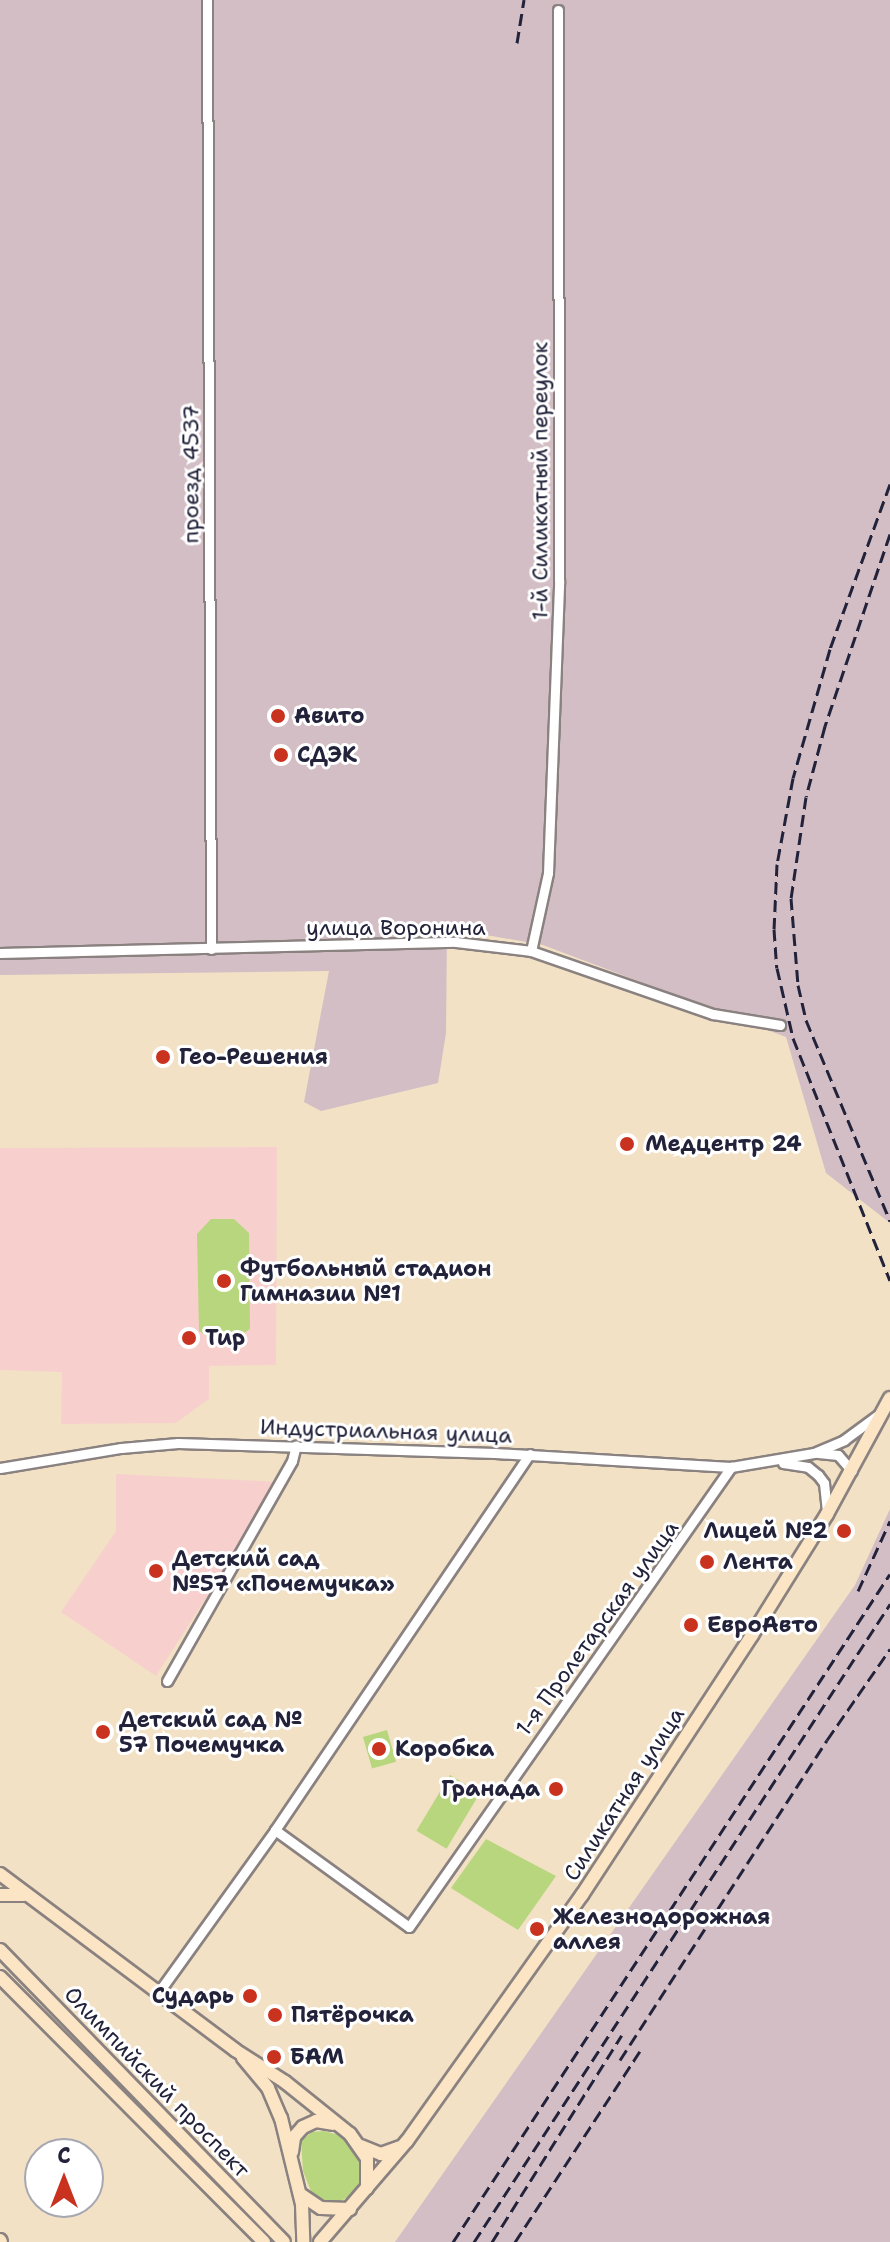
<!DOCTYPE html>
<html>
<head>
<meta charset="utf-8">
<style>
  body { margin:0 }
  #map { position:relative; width:890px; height:2242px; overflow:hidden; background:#f2e1c4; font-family:"Shantell Sans",sans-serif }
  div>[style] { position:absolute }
  .built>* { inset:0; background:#f7d0ce }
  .industrial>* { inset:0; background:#d2bec4 }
  .green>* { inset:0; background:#b7d67e; transform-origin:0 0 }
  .roads { filter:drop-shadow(2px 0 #8a8280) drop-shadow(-2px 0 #8a8280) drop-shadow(0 2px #8a8280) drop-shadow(0 -2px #8a8280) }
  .street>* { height:9px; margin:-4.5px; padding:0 4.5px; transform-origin:4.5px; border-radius:4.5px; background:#fff }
  .secondary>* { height:12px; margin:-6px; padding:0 6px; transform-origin:6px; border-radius:6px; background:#fce5c4 }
  .rail>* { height:3px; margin-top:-1.5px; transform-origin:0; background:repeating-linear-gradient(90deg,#22223b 0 12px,transparent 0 18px) }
  .dots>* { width:22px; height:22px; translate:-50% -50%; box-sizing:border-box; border:4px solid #fff; border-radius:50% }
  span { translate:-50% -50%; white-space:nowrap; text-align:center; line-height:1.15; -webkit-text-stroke:6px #fff; paint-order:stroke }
  .street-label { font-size:22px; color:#22223b }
  .poi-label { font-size:22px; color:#22223b; font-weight:700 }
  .left { translate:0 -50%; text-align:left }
  .right { translate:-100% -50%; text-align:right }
  .north { position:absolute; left:24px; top:2138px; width:80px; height:80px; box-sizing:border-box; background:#fff; border:2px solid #a7a7b1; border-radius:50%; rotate:0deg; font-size:22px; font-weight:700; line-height:32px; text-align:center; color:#22223b }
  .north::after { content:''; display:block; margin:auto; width:28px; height:36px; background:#c8321e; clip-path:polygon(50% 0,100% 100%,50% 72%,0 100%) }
</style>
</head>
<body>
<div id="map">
  <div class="built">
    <i style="clip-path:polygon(277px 1147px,276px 1365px,209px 1366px,209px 1399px,176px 1423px,61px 1424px,62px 1372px,0 1370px,0 1148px)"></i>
    <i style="clip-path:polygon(116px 1474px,280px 1482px,156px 1676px,61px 1612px,116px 1531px)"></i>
  </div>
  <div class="industrial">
    <i style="clip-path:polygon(0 0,890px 0,890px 1223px,826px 1173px,786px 1037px,543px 945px,447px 928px,446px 1033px,438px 1083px,321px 1111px,304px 1102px,329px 971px,0 975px)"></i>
    <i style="clip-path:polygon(890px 1509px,890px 2242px,395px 2242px,855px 1585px)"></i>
  </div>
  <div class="green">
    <i style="clip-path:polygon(211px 1219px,234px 1219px,249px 1233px,250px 1329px,233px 1341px,215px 1341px,199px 1331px,197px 1234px)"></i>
    <i style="left:387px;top:1730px;width:33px;height:25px;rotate:74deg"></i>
    <i style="left:450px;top:1775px;width:35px;height:65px;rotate:31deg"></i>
    <i style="clip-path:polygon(486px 1839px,556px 1876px,518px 1930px,451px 1888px)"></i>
    <i style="clip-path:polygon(324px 2131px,339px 2135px,354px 2149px,362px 2162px,359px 2189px,340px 2202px,320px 2201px,312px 2194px,303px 2171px,301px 2141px,312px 2132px)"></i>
  </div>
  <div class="roads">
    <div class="street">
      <i style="left:207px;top:0;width:949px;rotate:89.76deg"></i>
      <i style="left:531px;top:951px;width:80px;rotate:-77.7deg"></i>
      <i style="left:548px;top:873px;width:293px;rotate:-87.8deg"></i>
      <i style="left:559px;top:580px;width:570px;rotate:-90.1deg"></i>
      <i style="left:0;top:953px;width:456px;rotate:-1.4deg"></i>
      <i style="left:456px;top:942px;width:76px;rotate:6.8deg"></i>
      <i style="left:531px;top:951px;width:193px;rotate:19.1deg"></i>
      <i style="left:713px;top:1014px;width:68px;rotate:9.3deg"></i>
      <i style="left:818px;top:1453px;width:20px;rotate:6deg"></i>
      <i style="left:838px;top:1455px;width:21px;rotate:49deg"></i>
      <i style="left:783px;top:1463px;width:25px;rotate:9deg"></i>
      <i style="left:808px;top:1467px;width:13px;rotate:39deg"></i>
      <i style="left:818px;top:1475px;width:10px;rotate:53deg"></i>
      <i style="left:824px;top:1483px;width:28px;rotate:84deg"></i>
      <i style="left:0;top:1468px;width:123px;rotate:-9.4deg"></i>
      <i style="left:121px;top:1448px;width:57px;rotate:-5deg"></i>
      <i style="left:178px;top:1443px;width:317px;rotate:1.8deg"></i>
      <i style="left:495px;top:1453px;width:236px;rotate:3.4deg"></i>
      <i style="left:731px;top:1467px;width:84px;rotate:-9.6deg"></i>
      <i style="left:814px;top:1453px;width:33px;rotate:-23deg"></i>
      <i style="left:844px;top:1440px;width:42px;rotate:-36.3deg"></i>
      <i style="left:167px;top:1681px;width:253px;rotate:-60.4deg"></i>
      <i style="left:292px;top:1461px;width:16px;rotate:-76deg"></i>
      <i style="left:275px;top:1830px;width:165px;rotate:35.9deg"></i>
      <i style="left:409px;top:1927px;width:562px;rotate:-55.01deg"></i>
      <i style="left:158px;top:1993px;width:201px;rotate:-54.3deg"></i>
      <i style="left:275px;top:1830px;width:454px;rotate:-55.9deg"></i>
    </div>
    <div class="secondary">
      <i style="left:0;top:1874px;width:294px;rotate:36.8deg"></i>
      <i style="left:235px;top:2050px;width:59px;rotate:32.6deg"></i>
      <i style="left:285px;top:2082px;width:83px;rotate:38.7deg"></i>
      <i style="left:350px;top:2134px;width:29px;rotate:55deg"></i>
      <i style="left:367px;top:2158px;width:30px;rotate:90deg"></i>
      <i style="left:0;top:1895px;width:24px"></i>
      <i style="left:0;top:1950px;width:407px;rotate:45.8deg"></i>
      <i style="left:0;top:1977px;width:374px;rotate:45.1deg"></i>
      <i style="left:243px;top:2058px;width:39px;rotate:50deg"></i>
      <i style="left:268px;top:2088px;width:33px;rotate:67deg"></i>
      <i style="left:281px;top:2118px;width:89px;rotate:76.3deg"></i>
      <i style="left:302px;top:2204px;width:38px;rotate:88deg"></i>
      <i style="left:361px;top:2146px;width:22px;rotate:22deg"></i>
      <i style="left:381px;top:2154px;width:20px;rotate:-20deg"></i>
      <i style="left:292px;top:2152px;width:15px;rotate:-82deg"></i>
      <i style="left:294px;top:2137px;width:13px;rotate:-48deg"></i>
      <i style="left:303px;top:2127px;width:14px;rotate:-25deg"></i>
      <i style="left:316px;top:2121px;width:17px;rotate:10deg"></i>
      <i style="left:300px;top:2194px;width:25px;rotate:34deg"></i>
      <i style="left:321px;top:2208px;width:29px;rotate:2deg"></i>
      <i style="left:0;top:2240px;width:2px;rotate:63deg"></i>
      <i style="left:320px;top:2242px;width:133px;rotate:-49.3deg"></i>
      <i style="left:407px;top:2141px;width:302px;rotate:-54.6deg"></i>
      <i style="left:582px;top:1895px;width:311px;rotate:-56.8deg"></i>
      <i style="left:752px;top:1635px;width:142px;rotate:-58.2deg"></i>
      <i style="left:827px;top:1514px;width:132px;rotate:-61.5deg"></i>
    </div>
  </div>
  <div class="rail">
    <i style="left:517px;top:43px;width:44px;rotate:-80.8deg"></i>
    <i style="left:890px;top:484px;width:176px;rotate:110deg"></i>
    <i style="left:830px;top:649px;width:134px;rotate:106deg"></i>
    <i style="left:793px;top:778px;width:87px;rotate:100.5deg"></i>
    <i style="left:777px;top:864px;width:65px;rotate:92.6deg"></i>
    <i style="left:774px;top:929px;width:39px;rotate:86deg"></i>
    <i style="left:777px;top:968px;width:72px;rotate:77.1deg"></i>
    <i style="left:793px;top:1038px;width:261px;rotate:68.2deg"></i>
    <i style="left:890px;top:534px;width:203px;rotate:108.7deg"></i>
    <i style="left:825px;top:726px;width:73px;rotate:105deg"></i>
    <i style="left:806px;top:797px;width:102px;rotate:98.4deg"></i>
    <i style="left:791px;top:898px;width:87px;rotate:85.4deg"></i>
    <i style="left:798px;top:985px;width:36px;rotate:77deg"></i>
    <i style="left:806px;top:1020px;width:218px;rotate:67.3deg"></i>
    <i style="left:858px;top:1591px;width:77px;rotate:-65.4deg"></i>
    <i style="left:620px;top:2060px;width:381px;rotate:-57.1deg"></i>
    <i style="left:827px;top:1740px;width:111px;rotate:-55.3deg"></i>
    <i style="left:453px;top:2242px;width:798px;rotate:-56.81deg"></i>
    <i style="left:474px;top:2242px;width:762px;rotate:-56.89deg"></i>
    <i style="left:492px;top:2242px;width:244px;rotate:-57.9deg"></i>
    <i style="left:515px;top:2242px;width:228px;rotate:-56.8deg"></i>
  </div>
  <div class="dots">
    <i style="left:278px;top:716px;background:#c8321e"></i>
    <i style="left:281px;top:755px;background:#c8321e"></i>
    <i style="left:163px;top:1057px;background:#c8321e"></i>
    <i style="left:627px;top:1144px;background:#c8321e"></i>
    <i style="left:224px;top:1281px;background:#c8321e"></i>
    <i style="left:189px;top:1338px;background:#c8321e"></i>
    <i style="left:844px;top:1531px;background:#c8321e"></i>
    <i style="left:707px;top:1562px;background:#c8321e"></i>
    <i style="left:156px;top:1571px;background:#c8321e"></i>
    <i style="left:691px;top:1625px;background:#c8321e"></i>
    <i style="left:103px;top:1732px;background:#c8321e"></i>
    <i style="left:379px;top:1749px;background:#c8321e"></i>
    <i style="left:556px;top:1789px;background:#c8321e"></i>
    <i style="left:537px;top:1929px;background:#c8321e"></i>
    <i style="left:250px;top:1996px;background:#c8321e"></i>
    <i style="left:275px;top:2015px;background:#c8321e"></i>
    <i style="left:274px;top:2057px;background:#c8321e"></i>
  </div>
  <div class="street-label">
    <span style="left:191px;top:474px;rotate:-90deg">проезд 4537</span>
    <span style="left:540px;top:481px;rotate:-90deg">1-й Силикатный переулок</span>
    <span style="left:396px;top:928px">улица Воронина</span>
    <span style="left:386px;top:1431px;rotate:2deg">Индустриальная улица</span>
    <span style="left:597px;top:1628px;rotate:-54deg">1-я Пролетарская улица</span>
    <span style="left:624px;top:1794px;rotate:-57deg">Силикатная улица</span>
    <span style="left:157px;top:2082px;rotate:46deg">Олимпийский проспект</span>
  </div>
  <div class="poi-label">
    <span class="left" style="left:294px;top:716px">Авито</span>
    <span class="left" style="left:297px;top:755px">СДЭК</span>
    <span class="left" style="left:179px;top:1057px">Гео-Решения</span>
    <span class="left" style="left:645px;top:1144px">Медцентр 24</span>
    <span class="left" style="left:240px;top:1281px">Футбольный стадион<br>Гимназии №1</span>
    <span class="left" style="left:205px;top:1338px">Тир</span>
    <span class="right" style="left:828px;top:1531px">Лицей №2</span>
    <span class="left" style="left:172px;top:1571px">Детский сад<br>№57 «Почемучка»</span>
    <span class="left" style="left:723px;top:1562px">Лента</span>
    <span class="left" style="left:707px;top:1625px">ЕвроАвто</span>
    <span class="left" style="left:119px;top:1732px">Детский сад №<br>57 Почемучка</span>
    <span class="left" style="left:395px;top:1749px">Коробка</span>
    <span class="right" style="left:540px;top:1789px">Гранада</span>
    <span class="left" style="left:553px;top:1929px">Железнодорожная<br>аллея</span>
    <span class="right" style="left:234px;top:1996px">Сударь</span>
    <span class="left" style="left:291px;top:2015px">Пятёрочка</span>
    <span class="left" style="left:290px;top:2057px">БАМ</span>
  </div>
  <div class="north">С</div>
</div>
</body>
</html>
